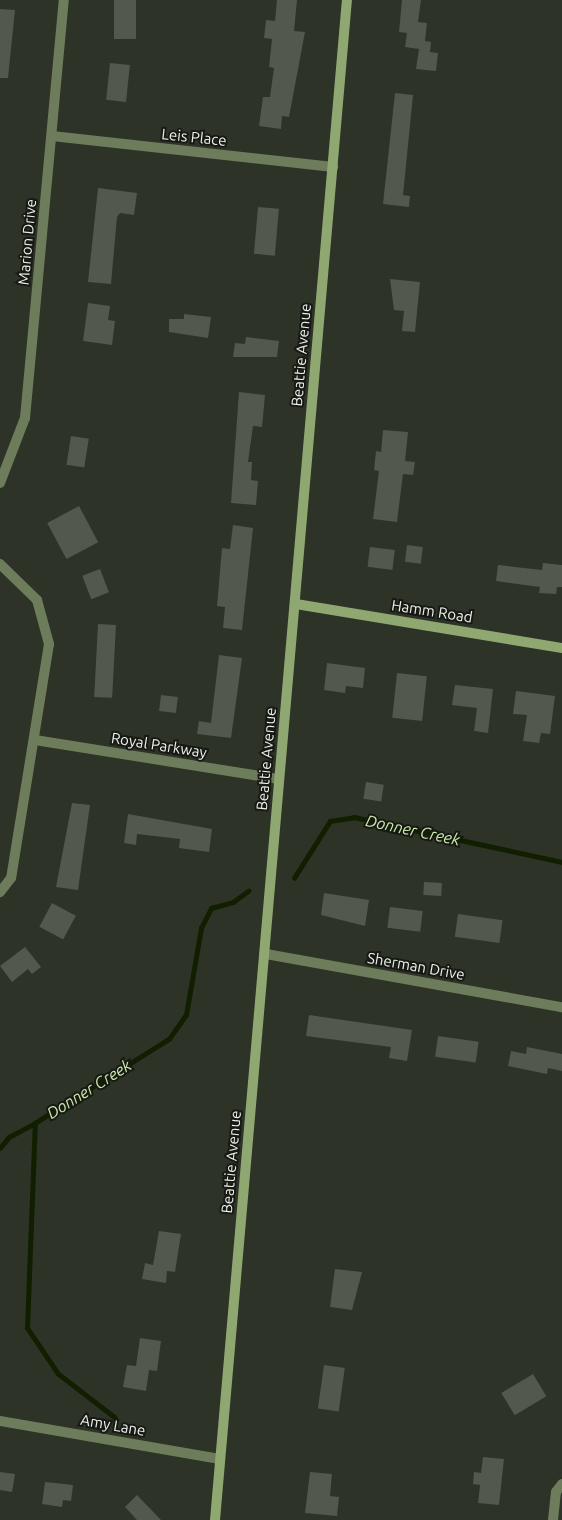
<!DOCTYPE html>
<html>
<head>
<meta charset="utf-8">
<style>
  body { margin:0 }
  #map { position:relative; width:562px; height:1520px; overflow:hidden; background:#2d3327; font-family:Ubuntu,sans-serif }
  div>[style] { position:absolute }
  .stream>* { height:4.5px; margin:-2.25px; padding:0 2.25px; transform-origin:2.25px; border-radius:2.25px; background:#111f00 }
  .building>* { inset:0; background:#52584b; transform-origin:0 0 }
  .street>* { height:10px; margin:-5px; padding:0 5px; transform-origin:5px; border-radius:5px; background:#6d7d5b }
  .secondary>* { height:10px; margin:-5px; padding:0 5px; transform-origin:5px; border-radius:5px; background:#8fa871 }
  span { translate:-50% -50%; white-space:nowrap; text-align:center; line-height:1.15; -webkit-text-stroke:4px #171914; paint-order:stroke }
  .street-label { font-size:15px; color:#edf1e9 }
  .water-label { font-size:16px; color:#ccebaa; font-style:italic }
</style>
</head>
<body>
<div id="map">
  <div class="stream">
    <i style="left:294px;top:878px;width:67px;rotate:-57.7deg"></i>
    <i style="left:330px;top:821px;width:24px;rotate:-9deg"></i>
    <i style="left:354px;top:817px;width:213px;rotate:12.2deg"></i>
    <i style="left:0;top:1148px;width:14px;rotate:-51deg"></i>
    <i style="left:9px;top:1137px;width:30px;rotate:-28deg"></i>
    <i style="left:115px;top:1418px;width:72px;rotate:-142.3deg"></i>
    <i style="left:58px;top:1374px;width:55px;rotate:-124deg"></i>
    <i style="left:27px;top:1328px;width:205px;rotate:-87.8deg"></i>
    <i style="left:35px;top:1123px;width:158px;rotate:-32.1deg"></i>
    <i style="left:169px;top:1039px;width:29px;rotate:-55deg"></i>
    <i style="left:186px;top:1015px;width:88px;rotate:-80.2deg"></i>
    <i style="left:201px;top:928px;width:22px;rotate:-63deg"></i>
    <i style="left:211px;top:908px;width:23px;rotate:-15deg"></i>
    <i style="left:233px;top:902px;width:19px;rotate:-36deg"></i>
  </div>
  <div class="building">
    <i style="left:114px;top:0;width:22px;height:39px"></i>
    <i style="clip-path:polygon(277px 0,297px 0,294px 31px,305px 32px,289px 117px,282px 116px,281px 129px,259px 126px,263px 97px,270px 97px,274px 68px,269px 67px,272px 39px,264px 38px,266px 20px,275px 21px)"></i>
    <i style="clip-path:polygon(402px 0,421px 0,418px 22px,427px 23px,425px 41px,431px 42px,430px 52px,438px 53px,436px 71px,416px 69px,419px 49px,405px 47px,407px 33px,399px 32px)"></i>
    <i style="clip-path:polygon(0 9px,15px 10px,8px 78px,0 78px)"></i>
    <i style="left:110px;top:63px;width:20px;height:37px;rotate:6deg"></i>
    <i style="clip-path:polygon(395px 93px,413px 95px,403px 195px,410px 196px,409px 207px,383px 204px)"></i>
    <i style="clip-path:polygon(98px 188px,137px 193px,134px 215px,120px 213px,117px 217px,111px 284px,88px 282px)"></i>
    <i style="left:258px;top:207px;width:21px;height:47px;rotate:5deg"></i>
    <i style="clip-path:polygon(390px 279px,420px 282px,415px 332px,402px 331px,404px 311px,394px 310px)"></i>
    <i style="clip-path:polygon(88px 303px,110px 306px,108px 320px,115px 321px,112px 345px,83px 341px)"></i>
    <i style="clip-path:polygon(184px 314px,211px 317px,208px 338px,169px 332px,169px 319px,184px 319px)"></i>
    <i style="clip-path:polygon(246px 337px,279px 341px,277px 357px,233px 357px,235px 343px,245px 344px)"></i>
    <i style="clip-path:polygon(239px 392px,265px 395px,262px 427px,253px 426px,248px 462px,252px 462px,251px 480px,258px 481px,256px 505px,231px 503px)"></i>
    <i style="clip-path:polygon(383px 430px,408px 432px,405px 461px,415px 462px,413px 475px,403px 474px,397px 522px,373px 519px,379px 471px,374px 470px,376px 451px,381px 452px)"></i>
    <i style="left:71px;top:436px;width:18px;height:29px;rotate:9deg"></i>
    <i style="left:79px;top:506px;width:41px;height:36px;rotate:62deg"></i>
    <i style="clip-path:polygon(233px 525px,253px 528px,242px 630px,223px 628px,225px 607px,217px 606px,222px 548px,230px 549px)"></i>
    <i style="left:407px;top:545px;width:16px;height:17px;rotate:7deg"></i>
    <i style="left:370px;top:547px;width:25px;height:20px;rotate:7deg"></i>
    <i style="clip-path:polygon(543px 563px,562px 565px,562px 587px,557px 587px,556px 594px,539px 593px,540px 587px,496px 581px,498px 565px,542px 570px)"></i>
    <i style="left:100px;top:569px;width:25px;height:19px;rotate:69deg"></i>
    <i style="left:98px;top:624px;width:18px;height:73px;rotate:3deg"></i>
    <i style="clip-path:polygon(219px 655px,242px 658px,231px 738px,197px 734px,199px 721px,211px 723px)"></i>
    <i style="clip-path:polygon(327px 663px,365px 668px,363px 688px,346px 686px,345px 693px,324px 690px)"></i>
    <i style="left:397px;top:673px;width:30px;height:45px;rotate:6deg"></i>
    <i style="clip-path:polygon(455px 685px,493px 689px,488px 733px,474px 731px,477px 708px,452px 705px)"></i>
    <i style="clip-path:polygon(516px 691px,555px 696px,550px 734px,541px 733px,539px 743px,523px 741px,527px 715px,513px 714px)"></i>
    <i style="left:161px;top:695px;width:17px;height:16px;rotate:7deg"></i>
    <i style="left:366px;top:782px;width:18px;height:17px;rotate:9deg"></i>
    <i style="clip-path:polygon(72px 803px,90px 805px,78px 890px,56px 887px)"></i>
    <i style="clip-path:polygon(128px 814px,212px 829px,209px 852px,179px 848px,180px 839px,137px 834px,136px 845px,124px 843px)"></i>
    <i style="left:424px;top:882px;width:18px;height:13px;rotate:3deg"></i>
    <i style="clip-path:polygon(324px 893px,369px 900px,365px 926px,321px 915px)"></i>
    <i style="left:52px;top:903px;width:27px;height:27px;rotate:28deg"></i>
    <i style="left:390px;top:907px;width:33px;height:21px;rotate:7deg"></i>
    <i style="left:458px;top:914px;width:45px;height:23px;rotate:8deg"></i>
    <i style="clip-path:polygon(25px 947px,41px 967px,32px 974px,28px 969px,12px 982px,0 966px)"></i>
    <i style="clip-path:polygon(309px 1015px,412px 1030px,407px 1061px,389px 1058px,391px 1047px,306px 1036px)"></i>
    <i style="left:438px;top:1036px;width:41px;height:21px;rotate:8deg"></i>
    <i style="clip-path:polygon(527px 1047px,562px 1054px,562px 1071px,548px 1068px,547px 1074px,508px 1066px,511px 1051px,526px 1054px)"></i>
    <i style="clip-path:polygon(159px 1231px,181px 1234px,175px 1272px,167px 1271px,166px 1283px,142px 1279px,145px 1263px,153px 1265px)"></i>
    <i style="clip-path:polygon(335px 1269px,362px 1272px,352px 1310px,330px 1307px)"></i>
    <i style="clip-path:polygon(140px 1338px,161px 1341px,157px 1371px,149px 1370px,146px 1391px,123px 1387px,127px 1365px,136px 1366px)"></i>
    <i style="left:324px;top:1365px;width:21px;height:44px;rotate:8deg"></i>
    <i style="left:533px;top:1374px;width:26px;height:37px;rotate:59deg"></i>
    <i style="clip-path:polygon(483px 1457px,504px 1459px,499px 1505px,478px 1503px,480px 1485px,473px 1484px,474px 1472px,481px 1473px)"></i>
    <i style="clip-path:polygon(0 1472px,15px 1474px,12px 1492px,0 1490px)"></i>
    <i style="clip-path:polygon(310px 1472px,332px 1474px,330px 1496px,339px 1497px,337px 1516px,305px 1513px)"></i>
    <i style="clip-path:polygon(45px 1482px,73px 1485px,71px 1501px,63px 1500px,62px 1507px,42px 1504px)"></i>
    <i style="clip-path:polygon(137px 1495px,161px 1520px,137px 1520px,125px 1507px)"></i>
  </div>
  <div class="street">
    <i style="left:52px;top:136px;width:283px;rotate:6.3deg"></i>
    <i style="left:0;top:483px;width:70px;rotate:-69deg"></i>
    <i style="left:25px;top:418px;width:420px;rotate:-84.7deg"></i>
    <i style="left:0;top:564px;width:52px;rotate:44.2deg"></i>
    <i style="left:37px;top:600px;width:46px;rotate:74.7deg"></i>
    <i style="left:49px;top:644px;width:237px;rotate:99.2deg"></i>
    <i style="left:11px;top:878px;width:18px;rotate:128deg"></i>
    <i style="left:35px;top:740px;width:247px;rotate:9.1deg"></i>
    <i style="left:266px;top:954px;width:301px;rotate:10.2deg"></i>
    <i style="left:0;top:1421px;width:223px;rotate:9.8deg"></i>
    <i style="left:553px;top:1520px;width:28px;rotate:-84deg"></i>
    <i style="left:556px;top:1492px;width:10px;rotate:-53deg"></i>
  </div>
  <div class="secondary">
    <i style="left:296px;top:604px;width:270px;rotate:9.4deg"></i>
    <i style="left:215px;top:1520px;width:1526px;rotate:-85.04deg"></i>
  </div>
  <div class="street-label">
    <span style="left:194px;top:137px;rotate:6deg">Leis Place</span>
    <span style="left:27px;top:242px;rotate:-85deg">Marion Drive</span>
    <span style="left:301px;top:355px;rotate:-85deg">Beattie Avenue</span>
    <span style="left:432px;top:611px;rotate:9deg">Hamm Road</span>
    <span style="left:159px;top:745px;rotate:9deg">Royal Parkway</span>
    <span style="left:266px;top:759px;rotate:-85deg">Beattie Avenue</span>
    <span style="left:416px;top:966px;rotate:10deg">Sherman Drive</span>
    <span style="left:231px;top:1162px;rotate:-85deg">Beattie Avenue</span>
    <span style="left:113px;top:1425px;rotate:10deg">Amy Lane</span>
  </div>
  <div class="water-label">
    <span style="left:413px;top:830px;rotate:12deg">Donner Creek</span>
    <span style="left:89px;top:1089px;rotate:-32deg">Donner Creek</span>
  </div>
</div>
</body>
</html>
